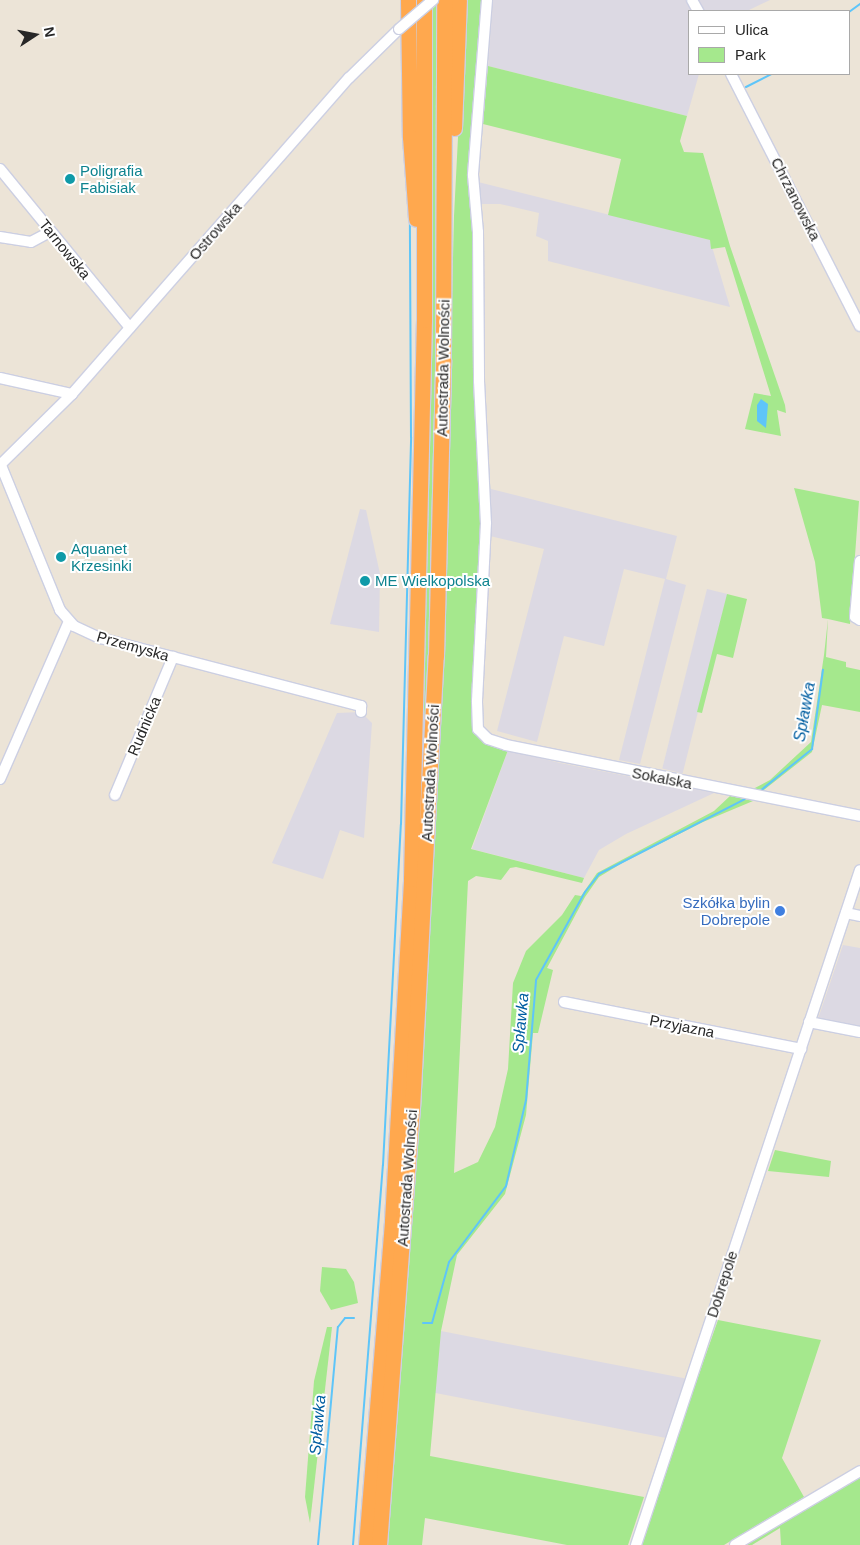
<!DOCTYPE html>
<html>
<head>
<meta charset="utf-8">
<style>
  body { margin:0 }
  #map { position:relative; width:860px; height:1545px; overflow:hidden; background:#ece4d7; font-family:Arial,sans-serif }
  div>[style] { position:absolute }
  .industrial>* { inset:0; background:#dcd9e3; transform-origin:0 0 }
  .green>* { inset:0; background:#a5e88d }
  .water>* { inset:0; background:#5ec5f9 }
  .stream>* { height:2px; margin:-1px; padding:0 1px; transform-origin:1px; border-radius:1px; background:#5ec5f9 }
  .roads { filter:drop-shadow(1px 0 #cccfe2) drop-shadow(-1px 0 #cccfe2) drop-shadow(0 1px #cccfe2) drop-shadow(0 -1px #cccfe2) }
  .minor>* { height:10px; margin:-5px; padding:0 5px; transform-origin:5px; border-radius:5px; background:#fff }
  .highway>* { height:15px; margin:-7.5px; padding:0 7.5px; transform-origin:7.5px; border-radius:7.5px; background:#ffa84e }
  .bridges { filter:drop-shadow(1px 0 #cccfe2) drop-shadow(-1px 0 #cccfe2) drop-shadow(0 1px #cccfe2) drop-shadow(0 -1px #cccfe2) }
  .minor-bridge>* { height:10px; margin:-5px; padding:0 5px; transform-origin:5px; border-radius:5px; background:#fff }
  .dots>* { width:14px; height:14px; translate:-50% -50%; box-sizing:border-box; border:2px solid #fff; border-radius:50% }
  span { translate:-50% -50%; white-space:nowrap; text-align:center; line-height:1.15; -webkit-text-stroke:4px #fff; paint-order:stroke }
  .culture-label { font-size:15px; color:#0d838f }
  .left { translate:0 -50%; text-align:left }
  .street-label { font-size:15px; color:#272727 }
  .shop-label { font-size:15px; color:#366cbe }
  .right { translate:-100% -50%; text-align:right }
  .water-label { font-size:16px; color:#015ea1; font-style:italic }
  .legend { position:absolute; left:688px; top:10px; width:162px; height:65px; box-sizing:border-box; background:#fff; border:1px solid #a9a9a9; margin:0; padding:6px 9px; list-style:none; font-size:15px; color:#272727 }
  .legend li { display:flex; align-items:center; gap:10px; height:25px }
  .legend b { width:25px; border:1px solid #a9a9a9 }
  .north { position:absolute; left:10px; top:10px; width:50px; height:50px; -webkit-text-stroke:4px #fff; paint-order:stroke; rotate:79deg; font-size:14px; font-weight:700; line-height:20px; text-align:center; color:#272727 }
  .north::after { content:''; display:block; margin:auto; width:18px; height:22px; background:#272727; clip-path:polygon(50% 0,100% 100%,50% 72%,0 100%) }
</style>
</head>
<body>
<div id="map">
  <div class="industrial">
    <i style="clip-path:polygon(493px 0,689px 0,695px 11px,689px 11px,689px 74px,699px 74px,687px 116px,488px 66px)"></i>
    <i style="clip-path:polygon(696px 0,770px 0,747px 11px,702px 11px)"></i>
    <i style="clip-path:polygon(478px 182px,710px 240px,730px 307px,548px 261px,548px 241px,536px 236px,539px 213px,500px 204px,478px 204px)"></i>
    <i style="clip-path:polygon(491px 489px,677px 536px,666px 579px,686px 585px,640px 764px,619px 760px,665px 579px,624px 569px,604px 646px,564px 636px,537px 742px,497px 731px,544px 549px,490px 536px)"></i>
    <i style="clip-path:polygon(360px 509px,366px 510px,380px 574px,379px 632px,330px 624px)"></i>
    <i style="left:707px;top:589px;width:21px;height:185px;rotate:14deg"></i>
    <i style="clip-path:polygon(361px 712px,372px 723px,364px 838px,340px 830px,323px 879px,272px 863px,337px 713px)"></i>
    <i style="clip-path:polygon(508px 750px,560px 763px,714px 793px,626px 834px,599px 850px,584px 878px,472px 849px)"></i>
    <i style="clip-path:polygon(843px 945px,860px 948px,860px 1027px,818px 1019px)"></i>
    <i style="left:441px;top:1331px;width:248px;height:62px;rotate:11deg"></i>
  </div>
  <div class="green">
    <i style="clip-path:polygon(465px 0,484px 0,474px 218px,481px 517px,474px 723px,508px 750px,471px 849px,584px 878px,582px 883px,516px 867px,510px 868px,501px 880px,476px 876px,468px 881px,454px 1173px,478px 1162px,495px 1127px,508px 1069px,513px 983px,526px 951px,562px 915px,575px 895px,581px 896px,597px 873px,714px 811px,730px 796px,753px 801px,703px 822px,624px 862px,599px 877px,585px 897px,547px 968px,553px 970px,538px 1033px,533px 1033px,526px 1115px,505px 1194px,457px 1255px,441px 1331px,430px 1456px,644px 1497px,628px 1545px,567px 1545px,425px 1518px,422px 1545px,386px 1545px,411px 1233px,444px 638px,454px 216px)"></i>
    <i style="clip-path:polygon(439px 3px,434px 606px,394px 1254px,429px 12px)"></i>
    <i style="clip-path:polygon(488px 66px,687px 116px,680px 141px,684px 152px,703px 153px,730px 246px,785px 405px,786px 413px,777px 410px,781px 436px,745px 429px,754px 393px,771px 396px,725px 247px,711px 249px,710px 240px,608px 215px,621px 159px,483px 124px)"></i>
    <i style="clip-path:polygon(794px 488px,859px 501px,850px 624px,828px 619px,826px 657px,846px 662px,846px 667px,860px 670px,860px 712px,822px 705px,812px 752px,759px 794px,741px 789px,753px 789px,770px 780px,811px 742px,824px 655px,828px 619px,822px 618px,815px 562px)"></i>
    <i style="clip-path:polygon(727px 594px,747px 599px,733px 658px,717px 654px,702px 713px,697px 712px)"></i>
    <i style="clip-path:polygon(775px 1150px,831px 1161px,829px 1177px,768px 1171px)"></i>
    <i style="clip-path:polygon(322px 1267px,346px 1269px,354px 1282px,358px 1303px,331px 1310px,320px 1291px)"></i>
    <i style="clip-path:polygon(718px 1320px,821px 1340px,782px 1458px,804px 1497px,724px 1545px,639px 1545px)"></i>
    <i style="clip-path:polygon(327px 1327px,332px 1327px,310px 1523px,305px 1497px,314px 1381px)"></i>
    <i style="clip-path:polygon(860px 1474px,860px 1545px,781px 1545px,780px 1528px,752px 1545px,742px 1545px)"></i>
  </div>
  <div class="water">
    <i style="clip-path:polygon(761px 399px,768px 404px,766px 428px,757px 421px,757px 405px)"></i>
  </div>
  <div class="stream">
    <i style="left:849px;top:12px;width:14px;rotate:-36deg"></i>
    <i style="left:746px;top:87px;width:29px;rotate:-27deg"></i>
    <i style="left:760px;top:791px;width:67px;rotate:-38.9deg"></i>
    <i style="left:812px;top:749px;width:80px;rotate:-82.1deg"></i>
    <i style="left:423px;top:1323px;width:9px"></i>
    <i style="left:432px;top:1323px;width:63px;rotate:-74.4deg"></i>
    <i style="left:449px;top:1262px;width:95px;rotate:-53.1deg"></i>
    <i style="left:506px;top:1186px;width:88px;rotate:-76.9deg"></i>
    <i style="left:526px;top:1100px;width:120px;rotate:-85.2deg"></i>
    <i style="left:536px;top:980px;width:101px;rotate:-60.9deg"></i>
    <i style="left:585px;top:892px;width:23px;rotate:-52deg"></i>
    <i style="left:599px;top:874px;width:164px;rotate:-27.2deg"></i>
    <i style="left:318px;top:1545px;width:219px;rotate:-84.8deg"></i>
    <i style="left:338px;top:1327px;width:11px;rotate:-52deg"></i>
    <i style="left:345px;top:1318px;width:9px"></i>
    <i style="left:353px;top:1545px;width:381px;rotate:-85.5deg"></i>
    <i style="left:383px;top:1165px;width:341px;rotate:-87deg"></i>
    <i style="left:401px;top:824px;width:387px;rotate:-88.5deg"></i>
    <i style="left:411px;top:437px;width:215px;rotate:-90.3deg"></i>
  </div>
  <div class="roads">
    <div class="minor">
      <i style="left:487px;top:0;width:176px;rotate:94.6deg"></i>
      <i style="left:473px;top:175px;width:57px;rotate:85deg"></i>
      <i style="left:478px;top:232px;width:149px;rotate:89.6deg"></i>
      <i style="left:479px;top:381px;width:142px;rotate:87.2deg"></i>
      <i style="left:486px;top:523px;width:179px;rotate:92.9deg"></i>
      <i style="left:477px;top:702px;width:27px;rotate:88deg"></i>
      <i style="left:478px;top:729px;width:14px;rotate:45deg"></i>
      <i style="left:488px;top:739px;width:19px;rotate:18deg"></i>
      <i style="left:506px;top:745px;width:361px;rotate:11.3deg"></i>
      <i style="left:692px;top:0;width:13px;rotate:61deg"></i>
      <i style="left:731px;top:74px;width:283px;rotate:62.9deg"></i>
      <i style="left:0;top:169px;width:205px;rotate:50.7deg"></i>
      <i style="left:0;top:237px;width:31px;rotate:9deg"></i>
      <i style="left:31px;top:242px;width:21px;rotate:-28deg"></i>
      <i style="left:0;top:378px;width:74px;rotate:12.5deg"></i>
      <i style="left:0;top:463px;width:159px;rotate:67.8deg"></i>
      <i style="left:60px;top:610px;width:21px;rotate:49deg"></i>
      <i style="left:74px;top:626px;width:29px;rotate:25deg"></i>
      <i style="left:100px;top:638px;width:270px;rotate:14.6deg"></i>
      <i style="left:361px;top:706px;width:6px;rotate:90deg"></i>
      <i style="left:0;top:465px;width:101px;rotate:-44.6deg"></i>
      <i style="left:72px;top:394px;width:420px;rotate:-48.8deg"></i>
      <i style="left:349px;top:78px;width:70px;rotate:-44.4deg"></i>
      <i style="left:860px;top:561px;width:56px;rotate:95.1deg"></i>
      <i style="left:855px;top:617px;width:6px;rotate:31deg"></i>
      <i style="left:0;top:779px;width:172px;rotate:-66.4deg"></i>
      <i style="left:115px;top:795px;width:150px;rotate:-67.2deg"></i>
      <i style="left:846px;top:913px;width:14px;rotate:12deg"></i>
      <i style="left:564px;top:1002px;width:242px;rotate:11.2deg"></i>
      <i style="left:809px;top:1022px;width:52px;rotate:11.1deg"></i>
      <i style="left:636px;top:1545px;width:711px;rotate:-71.64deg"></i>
      <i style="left:735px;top:1545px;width:145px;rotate:-30.6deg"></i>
    </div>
    <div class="highway">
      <i style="left:408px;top:0;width:137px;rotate:89.2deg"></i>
      <i style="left:410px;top:137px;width:82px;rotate:85.8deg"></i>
      <i style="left:454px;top:128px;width:128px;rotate:-87.8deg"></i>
      <i style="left:366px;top:1545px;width:325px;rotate:-85.4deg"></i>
      <i style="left:392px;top:1221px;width:343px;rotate:-86.8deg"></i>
      <i style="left:411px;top:879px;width:559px;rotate:-88.67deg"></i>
      <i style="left:424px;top:320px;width:320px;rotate:-90deg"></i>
      <i style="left:379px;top:1545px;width:438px;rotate:-85.7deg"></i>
      <i style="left:412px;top:1108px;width:453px;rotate:-87deg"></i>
      <i style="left:436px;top:656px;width:296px;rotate:-88.6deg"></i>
      <i style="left:443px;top:360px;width:360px;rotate:-89.8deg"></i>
    </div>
  </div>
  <div class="bridges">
    <div class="minor-bridge">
      <i style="left:399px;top:29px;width:45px;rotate:-40.5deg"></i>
    </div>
  </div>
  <div class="dots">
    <i style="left:70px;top:179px;background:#0f9aa8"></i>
    <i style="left:61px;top:557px;background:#0f9aa8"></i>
    <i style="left:365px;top:581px;background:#0f9aa8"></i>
    <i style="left:780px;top:911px;background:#3f7fe0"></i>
  </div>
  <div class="culture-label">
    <span class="left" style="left:80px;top:179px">Poligrafia<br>Fabisiak</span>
    <span class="left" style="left:71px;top:557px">Aquanet<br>Krzesinki</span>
    <span class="left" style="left:375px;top:581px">ME Wielkopolska</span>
  </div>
  <div class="street-label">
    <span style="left:796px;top:199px;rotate:63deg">Chrzanowska</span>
    <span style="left:215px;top:231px;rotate:-49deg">Ostrowska</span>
    <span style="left:65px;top:249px;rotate:51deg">Tarnowska</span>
    <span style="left:443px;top:368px;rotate:-89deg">Autostrada Wolności</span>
    <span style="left:133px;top:646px;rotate:16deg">Przemyska</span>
    <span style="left:144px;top:726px;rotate:-67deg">Rudnicka</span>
    <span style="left:430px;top:773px;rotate:-87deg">Autostrada Wolności</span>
    <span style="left:662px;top:778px;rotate:11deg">Sokalska</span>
    <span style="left:682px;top:1026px;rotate:11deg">Przyjazna</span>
    <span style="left:407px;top:1178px;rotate:-86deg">Autostrada Wolności</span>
    <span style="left:722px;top:1284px;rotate:-72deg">Dobrepole</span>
  </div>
  <div class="shop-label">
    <span class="right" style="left:770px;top:911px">Szkółka bylin<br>Dobrepole</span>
  </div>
  <div class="water-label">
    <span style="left:805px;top:712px;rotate:-80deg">Spławka</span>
    <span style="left:521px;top:1023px;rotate:-85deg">Spławka</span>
    <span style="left:318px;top:1425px;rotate:-85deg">Spławka</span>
  </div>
  <ul class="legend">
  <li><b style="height:6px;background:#fff"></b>Ulica</li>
  <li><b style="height:14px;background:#a5e88d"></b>Park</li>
  </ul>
  <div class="north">N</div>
</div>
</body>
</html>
